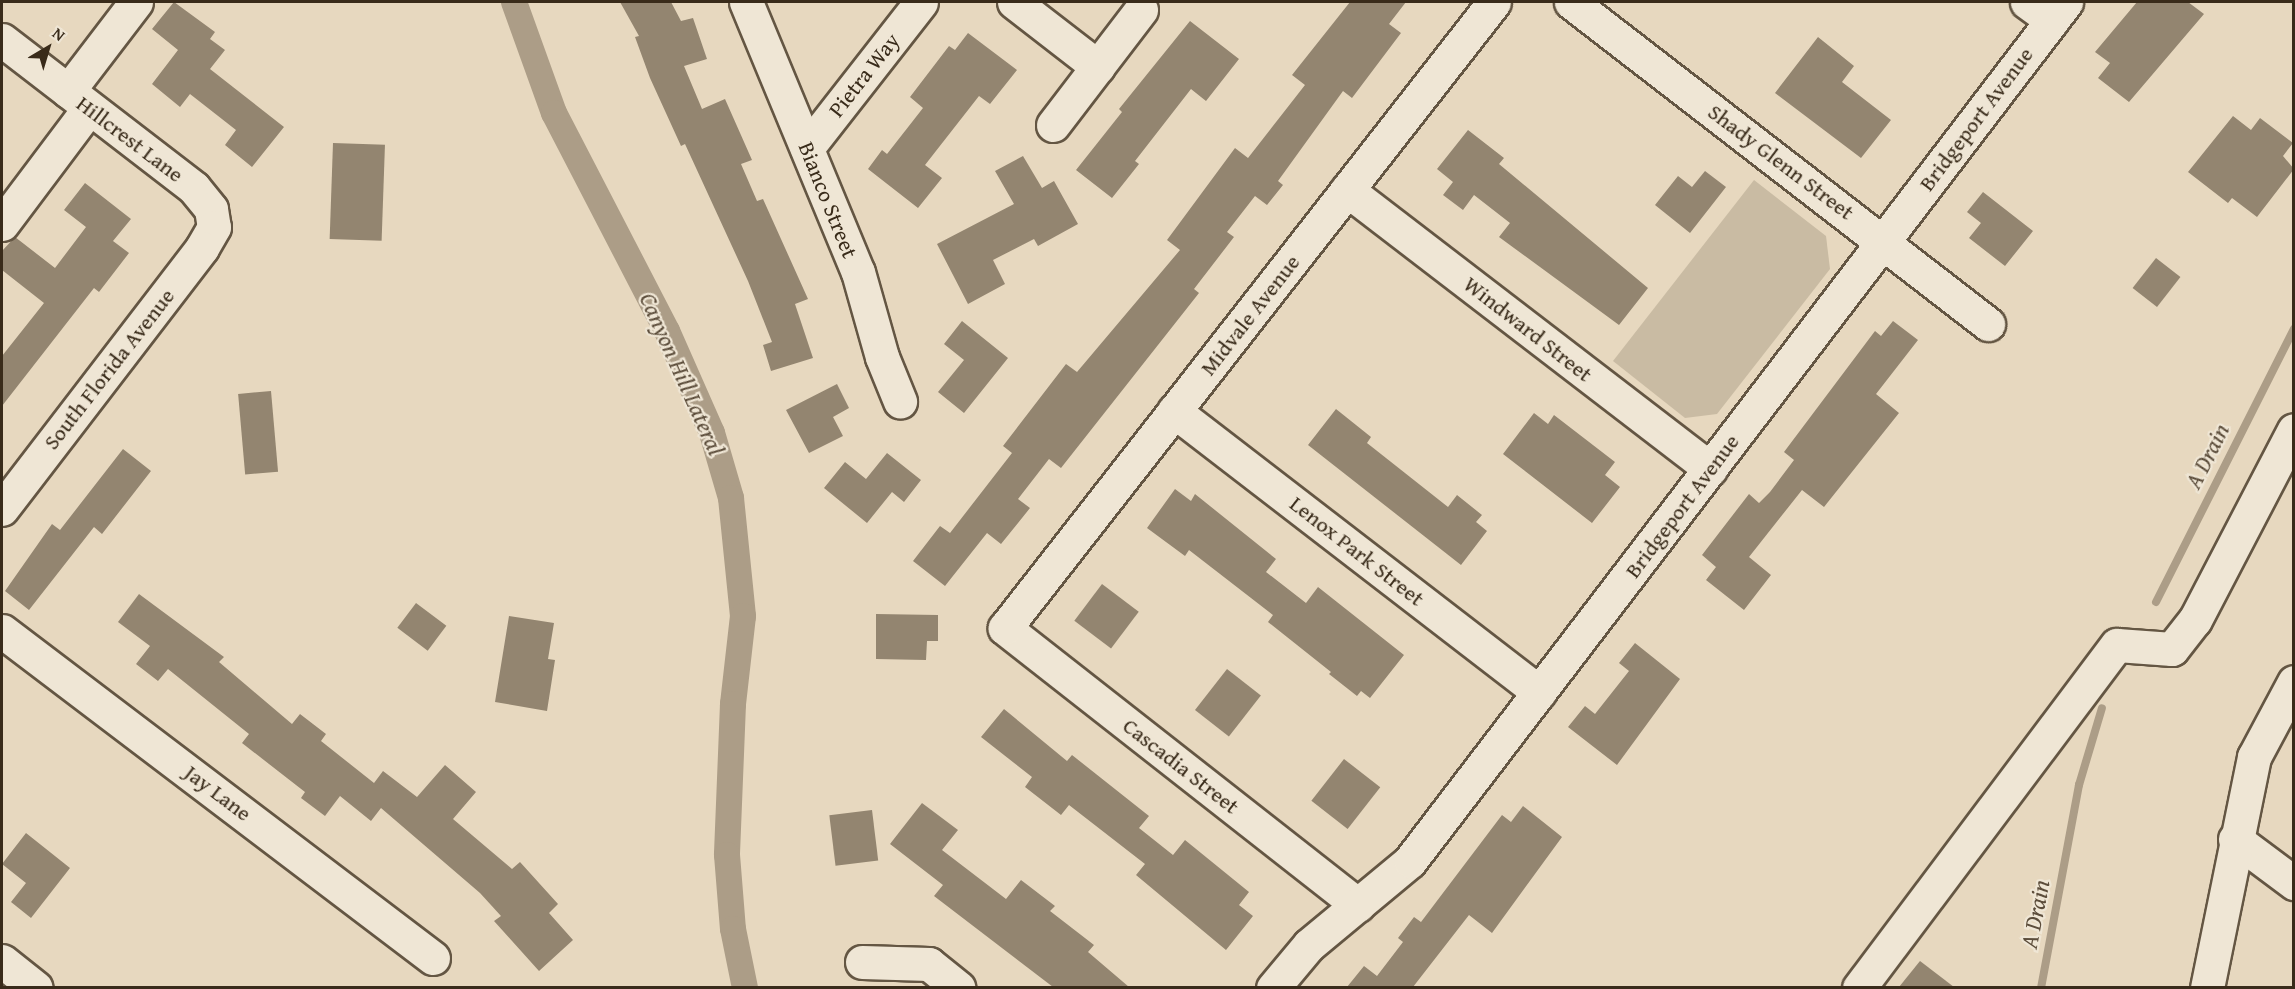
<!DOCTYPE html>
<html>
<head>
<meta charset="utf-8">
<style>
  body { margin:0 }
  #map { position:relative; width:2295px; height:989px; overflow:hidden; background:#e7d8bf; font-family:"Gentium Book Plus",serif }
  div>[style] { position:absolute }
  .green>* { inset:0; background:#c9bba3 }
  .stream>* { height:8px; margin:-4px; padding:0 4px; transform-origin:4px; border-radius:4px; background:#ac9d87 }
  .canal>* { height:26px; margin:-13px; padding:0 13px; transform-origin:13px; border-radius:13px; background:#ac9d87 }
  .building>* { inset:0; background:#938570; transform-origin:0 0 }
  .roads { filter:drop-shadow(2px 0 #645643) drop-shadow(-2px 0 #645643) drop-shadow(0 2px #645643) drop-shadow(0 -2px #645643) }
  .minor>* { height:33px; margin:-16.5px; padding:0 16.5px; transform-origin:16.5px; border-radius:16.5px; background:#efe6d5 }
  span { translate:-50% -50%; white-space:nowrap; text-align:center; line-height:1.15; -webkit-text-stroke:4.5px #efe6d5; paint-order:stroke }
  .street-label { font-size:22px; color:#392b1a }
  .water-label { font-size:24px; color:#5c4d3b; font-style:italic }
  .frame { position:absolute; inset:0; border:3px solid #392b1a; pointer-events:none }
  .north { position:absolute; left:18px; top:18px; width:60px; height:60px; -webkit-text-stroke:4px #efe6d5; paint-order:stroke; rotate:38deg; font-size:16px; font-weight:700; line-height:24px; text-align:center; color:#392b1a }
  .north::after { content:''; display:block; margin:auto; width:21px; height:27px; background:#392b1a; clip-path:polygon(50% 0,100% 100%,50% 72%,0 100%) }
</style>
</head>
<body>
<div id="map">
  <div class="green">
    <i style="clip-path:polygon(1754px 180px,1826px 236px,1830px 269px,1717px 414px,1685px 418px,1613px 361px)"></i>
  </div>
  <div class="stream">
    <i style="left:2156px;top:602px;width:306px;rotate:-63.2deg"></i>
    <i style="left:2041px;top:988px;width:207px;rotate:-79.4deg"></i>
    <i style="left:2079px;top:785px;width:80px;rotate:-73.4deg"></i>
  </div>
  <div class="canal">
    <i style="left:514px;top:2px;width:118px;rotate:70.2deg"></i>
    <i style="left:554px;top:113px;width:246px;rotate:62.6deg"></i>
    <i style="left:667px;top:331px;width:111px;rotate:66.2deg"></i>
    <i style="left:712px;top:433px;width:68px;rotate:73.7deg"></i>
    <i style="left:731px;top:498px;width:119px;rotate:84.2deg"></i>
    <i style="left:743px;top:616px;width:89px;rotate:96.5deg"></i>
    <i style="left:733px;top:704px;width:151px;rotate:92.3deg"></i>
    <i style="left:727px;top:855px;width:74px;rotate:85.4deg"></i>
    <i style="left:733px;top:929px;width:60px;rotate:78.5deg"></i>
  </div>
  <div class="building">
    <i style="clip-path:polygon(174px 2px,215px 32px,210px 39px,225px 50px,210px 69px,284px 127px,252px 167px,225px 145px,236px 130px,190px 94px,180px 107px,152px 84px,178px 50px,152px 29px)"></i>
    <i style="clip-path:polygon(620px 2px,671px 2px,681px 21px,693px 18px,707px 59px,684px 66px,702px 109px,725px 99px,752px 160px,741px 164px,757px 201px,763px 199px,808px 299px,795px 304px,813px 358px,771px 371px,763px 345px,772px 342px,748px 281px,685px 144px,681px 146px,650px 78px,635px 37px,639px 36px)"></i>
    <i style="clip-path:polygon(1350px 2px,1406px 2px,1389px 24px,1401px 33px,1352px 98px,1343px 91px,1278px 181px,1283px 185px,1267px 205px,1255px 196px,1227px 232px,1234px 237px,1194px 289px,1199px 293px,1061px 468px,1049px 459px,1018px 499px,1030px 508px,1001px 544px,987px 533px,945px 586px,913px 561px,940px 526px,950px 533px,1012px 453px,1003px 446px,1066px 364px,1077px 372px,1180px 250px,1167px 240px,1235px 148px,1248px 158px,1305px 85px,1292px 75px)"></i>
    <i style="clip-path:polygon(2137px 2px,2188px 2px,2204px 14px,2129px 102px,2098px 78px,2110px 63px,2095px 52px)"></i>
    <i style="clip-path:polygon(1190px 21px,1239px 59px,1206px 101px,1191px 89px,1135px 161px,1139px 164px,1112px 198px,1076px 170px,1122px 112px,1119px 109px)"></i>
    <i style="clip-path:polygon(968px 33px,1017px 70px,990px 104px,979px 96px,925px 165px,942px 178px,918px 208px,868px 169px,882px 150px,887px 154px,923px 108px,910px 97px,949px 46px,955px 50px)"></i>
    <i style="clip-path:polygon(1818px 37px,1854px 66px,1842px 82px,1891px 120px,1861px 158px,1775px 93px)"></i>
    <i style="clip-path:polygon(2233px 116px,2251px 130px,2260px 118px,2293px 143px,2283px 156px,2294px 169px,2257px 217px,2232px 198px,2228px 203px,2188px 172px)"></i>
    <i style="clip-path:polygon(1468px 130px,1504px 158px,1499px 164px,1648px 288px,1619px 325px,1499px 237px,1510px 223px,1474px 195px,1463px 210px,1443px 195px,1453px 182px,1437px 169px)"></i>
    <i style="left:333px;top:143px;width:52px;height:96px;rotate:2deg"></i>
    <i style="clip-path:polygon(1023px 156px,1042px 188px,1054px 181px,1078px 224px,1038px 246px,1034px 239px,993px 260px,1005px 284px,968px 304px,937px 244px,1014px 204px,995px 171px)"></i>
    <i style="clip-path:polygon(1705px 171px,1726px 187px,1690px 233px,1655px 205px,1678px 176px,1692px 187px)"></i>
    <i style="clip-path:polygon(85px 183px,131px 219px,113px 241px,129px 253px,99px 292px,94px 288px,2px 406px,2px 356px,44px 303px,2px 270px,2px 251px,15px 237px,55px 268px,86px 227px,64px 210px)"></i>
    <i style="clip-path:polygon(1983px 192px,2033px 231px,2005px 266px,1969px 238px,1981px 223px,1967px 212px)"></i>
    <i style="left:2156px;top:258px;width:31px;height:38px;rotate:38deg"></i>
    <i style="clip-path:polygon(962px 321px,1008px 358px,964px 413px,938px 392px,964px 360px,944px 344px)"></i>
    <i style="clip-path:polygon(1893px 321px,1918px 340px,1876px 394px,1899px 413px,1824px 507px,1802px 490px,1749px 557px,1771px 575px,1744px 610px,1706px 580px,1716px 567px,1702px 555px,1749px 494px,1759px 503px,1770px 492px,1794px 460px,1784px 452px,1875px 331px,1881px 336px)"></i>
    <i style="clip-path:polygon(837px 384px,849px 408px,833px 417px,843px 436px,809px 453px,786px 410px)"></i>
    <i style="left:271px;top:391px;width:81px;height:33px;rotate:85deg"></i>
    <i style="clip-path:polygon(1336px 409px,1371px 437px,1367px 443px,1448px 507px,1457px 495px,1482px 515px,1476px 522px,1487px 531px,1461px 565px,1308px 445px)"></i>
    <i style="clip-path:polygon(1534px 413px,1548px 424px,1554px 415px,1615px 462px,1605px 475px,1620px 487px,1592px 523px,1503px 454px)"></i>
    <i style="clip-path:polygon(123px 449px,151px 471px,102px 534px,94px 527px,29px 610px,5px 591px,52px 524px,60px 530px)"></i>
    <i style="clip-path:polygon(887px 453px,921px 480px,904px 502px,892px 492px,867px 523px,824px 488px,845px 462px,866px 479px)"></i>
    <i style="clip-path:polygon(1175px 489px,1191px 501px,1195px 494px,1276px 559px,1266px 572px,1306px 603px,1318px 587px,1404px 655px,1370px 698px,1361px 691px,1357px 696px,1329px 674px,1331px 672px,1268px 622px,1273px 615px,1189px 550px,1185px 556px,1147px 528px)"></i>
    <i style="left:1102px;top:584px;width:46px;height:46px;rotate:37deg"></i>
    <i style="clip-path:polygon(139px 594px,224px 657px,219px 662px,292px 724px,300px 714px,326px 734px,321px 741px,374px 783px,383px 771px,417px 797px,445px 765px,476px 792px,453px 819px,512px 869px,520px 862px,558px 904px,549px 913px,573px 940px,539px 971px,494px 921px,501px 916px,480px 893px,381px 808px,371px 821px,340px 796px,325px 816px,301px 798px,305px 792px,242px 743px,249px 734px,168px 669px,158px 681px,136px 664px,150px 646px,118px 622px)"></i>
    <i style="left:416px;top:603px;width:38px;height:31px;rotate:37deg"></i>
    <i style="clip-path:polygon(876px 614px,938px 615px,938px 641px,927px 641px,926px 660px,876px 659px)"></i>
    <i style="clip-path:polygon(509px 616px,554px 623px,548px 659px,555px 660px,547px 711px,495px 702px)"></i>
    <i style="clip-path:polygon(1635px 643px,1680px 679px,1617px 765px,1568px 727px,1585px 706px,1595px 714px,1629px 671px,1619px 663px)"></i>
    <i style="left:1227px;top:669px;width:43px;height:52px;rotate:38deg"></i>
    <i style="clip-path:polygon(1004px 709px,1067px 761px,1072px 755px,1149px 816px,1139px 828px,1173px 855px,1185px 840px,1249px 892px,1239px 905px,1253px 916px,1226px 950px,1136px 875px,1145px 864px,1069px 805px,1061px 815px,1025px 787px,1032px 777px,981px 737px)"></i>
    <i style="left:1344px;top:759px;width:46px;height:53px;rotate:38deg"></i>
    <i style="clip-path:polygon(922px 803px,958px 830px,942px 850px,1006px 899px,1021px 880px,1055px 906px,1050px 911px,1094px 945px,1088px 952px,1129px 987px,1053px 987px,934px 896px,943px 885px,890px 844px)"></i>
    <i style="clip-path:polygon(1523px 806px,1562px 837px,1492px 933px,1469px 915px,1413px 987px,1347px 987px,1364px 966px,1377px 976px,1403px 942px,1398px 938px,1414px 917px,1421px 922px,1502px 815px,1511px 822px)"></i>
    <i style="left:872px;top:810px;width:51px;height:43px;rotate:83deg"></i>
    <i style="clip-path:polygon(26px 833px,70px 868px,31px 918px,11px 902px,26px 883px,2px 864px)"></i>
    <i style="clip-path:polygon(1920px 961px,1954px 987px,1899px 987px)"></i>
  </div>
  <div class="roads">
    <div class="minor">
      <i style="left:746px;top:2px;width:292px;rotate:67.5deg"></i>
      <i style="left:858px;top:272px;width:88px;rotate:74.2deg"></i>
      <i style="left:882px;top:357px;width:48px;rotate:67.8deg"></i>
      <i style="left:1014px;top:2px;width:106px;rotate:37.7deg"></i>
      <i style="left:1571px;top:2px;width:527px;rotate:37.67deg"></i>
      <i style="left:2027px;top:2px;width:31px;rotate:36deg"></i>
      <i style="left:2px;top:40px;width:242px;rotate:37.6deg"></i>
      <i style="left:194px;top:188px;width:27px;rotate:51deg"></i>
      <i style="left:211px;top:209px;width:18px;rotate:81deg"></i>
      <i style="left:214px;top:227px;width:24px;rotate:120deg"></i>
      <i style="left:202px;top:248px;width:329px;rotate:127.5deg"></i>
      <i style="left:68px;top:91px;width:112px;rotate:-52.6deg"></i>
      <i style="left:1053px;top:125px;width:145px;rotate:-52.6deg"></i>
      <i style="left:807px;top:148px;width:185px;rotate:-52deg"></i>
      <i style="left:1347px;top:190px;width:458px;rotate:37.5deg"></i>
      <i style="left:2px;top:224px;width:145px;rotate:-53.1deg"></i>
      <i style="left:1174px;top:411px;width:461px;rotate:37.6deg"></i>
      <i style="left:2px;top:631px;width:541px;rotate:37.19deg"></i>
      <i style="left:2235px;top:839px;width:74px;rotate:36.7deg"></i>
      <i style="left:1358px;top:905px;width:449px;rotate:-141.9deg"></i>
      <i style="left:1005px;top:628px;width:794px;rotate:-52deg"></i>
      <i style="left:2px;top:961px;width:43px;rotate:38.5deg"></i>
      <i style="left:862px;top:962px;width:67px;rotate:1.7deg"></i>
      <i style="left:929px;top:964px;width:38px;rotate:39deg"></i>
      <i style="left:1273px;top:988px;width:56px;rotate:-50.1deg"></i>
      <i style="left:1309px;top:945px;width:131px;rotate:-39.7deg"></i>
      <i style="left:1410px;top:861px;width:1081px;rotate:-52.63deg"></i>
      <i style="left:1859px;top:988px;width:429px;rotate:-53.1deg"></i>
      <i style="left:2117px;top:645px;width:55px;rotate:4.2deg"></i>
      <i style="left:2172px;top:649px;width:37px;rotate:-52deg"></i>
      <i style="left:2195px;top:620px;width:214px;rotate:-62.5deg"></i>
      <i style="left:2207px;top:988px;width:236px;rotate:-78.5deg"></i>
      <i style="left:2254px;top:757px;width:85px;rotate:-61.9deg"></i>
    </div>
  </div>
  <div class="street-label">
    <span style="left:864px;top:75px;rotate:-52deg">Pietra Way</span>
    <span style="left:1976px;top:119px;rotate:-53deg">Bridgeport Avenue</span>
    <span style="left:130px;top:139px;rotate:37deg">Hillcrest Lane</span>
    <span style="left:1781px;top:162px;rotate:37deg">Shady Glenn Street</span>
    <span style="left:828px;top:200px;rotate:68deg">Bianco Street</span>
    <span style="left:1250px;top:315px;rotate:-52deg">Midvale Avenue</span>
    <span style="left:1528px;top:329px;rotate:38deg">Windward Street</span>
    <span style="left:109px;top:369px;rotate:-52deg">South Florida Avenue</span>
    <span style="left:1682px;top:506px;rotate:-53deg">Bridgeport Avenue</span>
    <span style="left:1357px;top:551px;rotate:38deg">Lenox Park Street</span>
    <span style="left:1181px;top:766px;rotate:38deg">Cascadia Street</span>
    <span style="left:218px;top:793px;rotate:37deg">Jay Lane</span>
  </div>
  <div class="water-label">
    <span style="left:682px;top:374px;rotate:66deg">Canyon Hill Lateral</span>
    <span style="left:2207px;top:456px;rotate:-63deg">A Drain</span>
    <span style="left:2035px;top:914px;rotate:-79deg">A Drain</span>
  </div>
  <div class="frame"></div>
  <div class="north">N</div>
</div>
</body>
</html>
